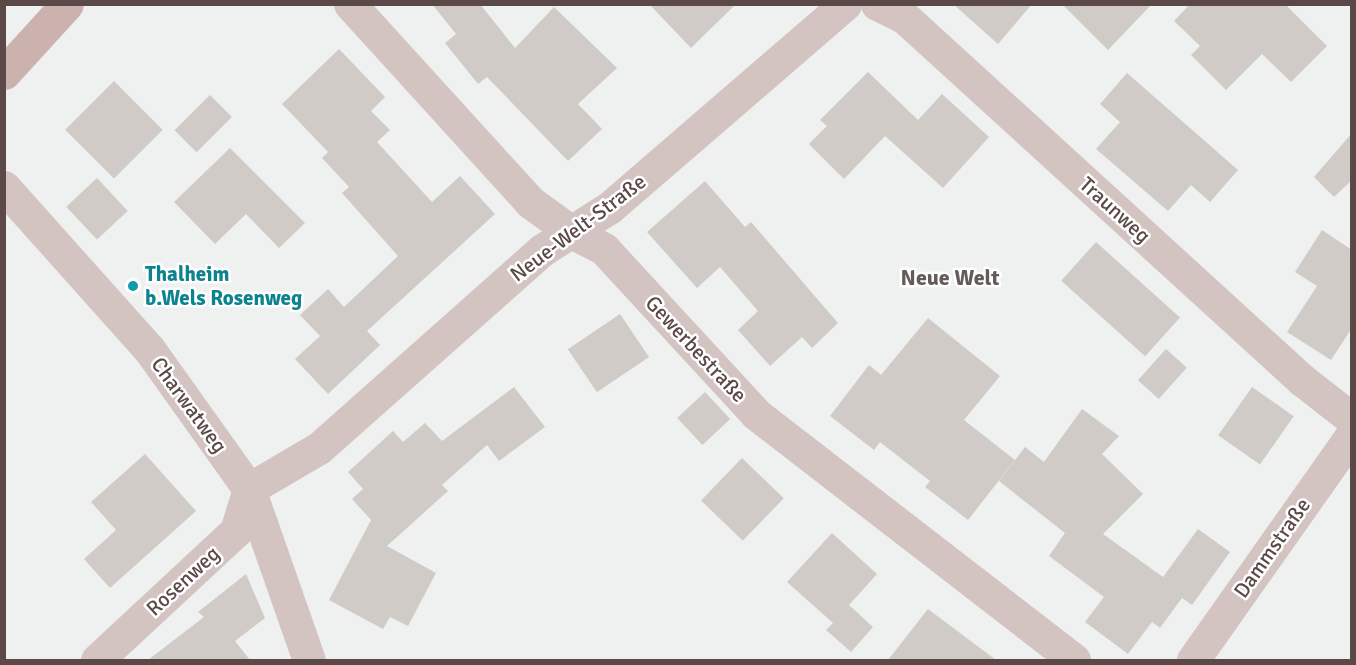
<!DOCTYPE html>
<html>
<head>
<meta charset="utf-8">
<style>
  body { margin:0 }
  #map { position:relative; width:1356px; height:665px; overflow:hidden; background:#eef1f0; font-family:Signika,sans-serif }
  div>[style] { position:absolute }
  .building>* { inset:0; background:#d1cbc8; transform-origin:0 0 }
  .minor>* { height:33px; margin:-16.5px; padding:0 16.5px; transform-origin:16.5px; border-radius:16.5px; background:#d3c4c2 }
  .major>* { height:33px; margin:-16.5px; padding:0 16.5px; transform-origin:16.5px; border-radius:16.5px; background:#ccb2af }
  .dots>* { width:16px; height:16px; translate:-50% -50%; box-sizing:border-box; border:3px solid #fff; border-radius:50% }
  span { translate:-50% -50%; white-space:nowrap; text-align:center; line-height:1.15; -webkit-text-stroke:5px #fff; paint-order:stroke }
  .street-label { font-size:21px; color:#5b4947 }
  .culture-label { font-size:21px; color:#0d838f; font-weight:700 }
  .left { translate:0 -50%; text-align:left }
  .neighbourhood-label { font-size:22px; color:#635c5b; font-weight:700 }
  .frame { position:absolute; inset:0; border:6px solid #5b4947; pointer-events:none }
</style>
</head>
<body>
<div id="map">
  <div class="building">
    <i style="clip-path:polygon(432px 4px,480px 4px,515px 48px,554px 7px,617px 68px,578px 104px,602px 129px,568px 161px,487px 77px,478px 84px,445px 43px,456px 34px)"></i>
    <i style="clip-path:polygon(649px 4px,736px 4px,691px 48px)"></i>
    <i style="clip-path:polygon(953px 4px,1032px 4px,998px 44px)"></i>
    <i style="clip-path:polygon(1062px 4px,1152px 4px,1108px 50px)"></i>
    <i style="clip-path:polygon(1190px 4px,1285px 4px,1327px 46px,1291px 82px,1262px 54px,1226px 90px,1191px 55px,1200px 46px,1174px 21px)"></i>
    <i style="clip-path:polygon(339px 49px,385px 97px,371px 111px,390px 130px,377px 142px,432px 202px,460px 176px,495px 214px,367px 331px,380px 345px,328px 394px,295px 359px,320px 336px,300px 315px,328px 289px,344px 307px,398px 256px,342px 193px,349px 187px,322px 158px,328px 152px,282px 104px)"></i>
    <i style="clip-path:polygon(868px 72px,918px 120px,942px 94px,989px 137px,943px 188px,885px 136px,844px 179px,809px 144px,827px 126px,820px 120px)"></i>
    <i style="clip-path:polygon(1127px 73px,1238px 170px,1210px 202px,1191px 185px,1168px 211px,1096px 149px,1120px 122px,1100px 104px)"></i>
    <i style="left:114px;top:81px;width:69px;height:69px;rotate:45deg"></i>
    <i style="left:210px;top:95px;width:31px;height:50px;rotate:45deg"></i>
    <i style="clip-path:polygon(1352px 133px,1352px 180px,1334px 197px,1314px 177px)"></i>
    <i style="clip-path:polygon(230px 148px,305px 223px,279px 248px,246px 214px,215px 244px,174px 202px)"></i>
    <i style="left:97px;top:178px;width:45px;height:42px;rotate:47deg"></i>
    <i style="clip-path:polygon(705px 181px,745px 227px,751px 222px,838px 323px,812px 348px,802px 337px,770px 366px,738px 330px,758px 311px,720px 267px,697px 288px,647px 232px)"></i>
    <i style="clip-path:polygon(1322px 230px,1352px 250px,1352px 328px,1331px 360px,1287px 332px,1317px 286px,1295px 272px)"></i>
    <i style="left:1096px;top:242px;width:113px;height:52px;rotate:42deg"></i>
    <i style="left:620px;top:314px;width:52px;height:63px;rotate:56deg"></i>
    <i style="clip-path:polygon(928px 318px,1000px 376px,964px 420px,1015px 460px,968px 520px,925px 487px,930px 481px,880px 442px,874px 450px,830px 416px,869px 365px,881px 375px)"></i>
    <i style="left:1166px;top:349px;width:28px;height:42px;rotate:42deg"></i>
    <i style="clip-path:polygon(514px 387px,545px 427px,499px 461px,487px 445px,442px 485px,448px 491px,387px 546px,436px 573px,408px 626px,390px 617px,383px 629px,329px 600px,371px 520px,352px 499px,363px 489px,348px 472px,393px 431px,403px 442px,425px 423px,442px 441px)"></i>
    <i style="left:1252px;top:387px;width:51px;height:59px;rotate:35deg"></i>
    <i style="left:705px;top:392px;width:37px;height:38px;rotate:47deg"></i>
    <i style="clip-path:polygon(1082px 409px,1119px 436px,1102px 454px,1143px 494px,1103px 534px,1163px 577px,1198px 529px,1230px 552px,1192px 605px,1182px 598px,1160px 628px,1152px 622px,1128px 654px,1085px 622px,1104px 597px,1049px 556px,1065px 533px,999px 481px,1025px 447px,1044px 462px)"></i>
    <i style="clip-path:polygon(145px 454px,196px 511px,110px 588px,84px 559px,116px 530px,91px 502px)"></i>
    <i style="left:742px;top:458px;width:58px;height:59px;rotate:44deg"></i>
    <i style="clip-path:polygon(832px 533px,877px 574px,849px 605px,873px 627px,851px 652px,826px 630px,833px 623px,787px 582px)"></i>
    <i style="clip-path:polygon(246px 574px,265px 618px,235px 641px,250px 660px,148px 660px,204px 617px,198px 612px)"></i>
    <i style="clip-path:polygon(928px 609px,996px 660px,888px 660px)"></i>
  </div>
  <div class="minor">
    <i style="left:350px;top:4px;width:268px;rotate:47.7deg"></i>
    <i style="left:530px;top:202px;width:53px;rotate:35.8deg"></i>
    <i style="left:573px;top:233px;width:35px;rotate:27deg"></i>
    <i style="left:604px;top:249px;width:224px;rotate:47.3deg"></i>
    <i style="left:756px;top:414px;width:402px;rotate:37.7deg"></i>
    <i style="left:877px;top:4px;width:30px;rotate:26deg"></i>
    <i style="left:904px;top:17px;width:539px;rotate:42.37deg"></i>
    <i style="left:1302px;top:380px;width:63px;rotate:38deg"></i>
    <i style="left:4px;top:187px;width:217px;rotate:48.2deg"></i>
    <i style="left:149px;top:349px;width:172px;rotate:54.5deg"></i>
    <i style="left:249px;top:489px;width:181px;rotate:70.7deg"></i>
    <i style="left:97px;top:660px;width:190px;rotate:-42.9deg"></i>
    <i style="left:236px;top:531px;width:44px;rotate:-72.8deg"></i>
    <i style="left:249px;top:489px;width:81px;rotate:-30.4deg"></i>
    <i style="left:319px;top:448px;width:298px;rotate:-41.6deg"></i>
    <i style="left:542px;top:250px;width:79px;rotate:-32.1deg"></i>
    <i style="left:609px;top:208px;width:312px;rotate:-40.8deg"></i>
    <i style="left:1193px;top:660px;width:276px;rotate:-54.8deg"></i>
  </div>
  <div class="major">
    <i style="left:4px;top:73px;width:93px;rotate:-47.6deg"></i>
  </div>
  <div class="dots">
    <i style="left:133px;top:286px;background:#0f9aa8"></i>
  </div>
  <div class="street-label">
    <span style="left:1115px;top:210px;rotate:42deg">Traunweg</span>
    <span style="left:578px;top:228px;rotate:-37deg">Neue-Welt-Straße</span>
    <span style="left:696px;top:349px;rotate:47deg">Gewerbestraße</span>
    <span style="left:189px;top:405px;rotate:54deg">Charwatweg</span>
    <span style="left:1272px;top:548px;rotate:-55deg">Dammstraße</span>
    <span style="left:183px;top:581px;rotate:-43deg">Rosenweg</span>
  </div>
  <div class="culture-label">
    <span class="left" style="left:145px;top:286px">Thalheim<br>b.Wels Rosenweg</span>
  </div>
  <div class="neighbourhood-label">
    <span style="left:950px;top:278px">Neue Welt</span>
  </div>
  <div class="frame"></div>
</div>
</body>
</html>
